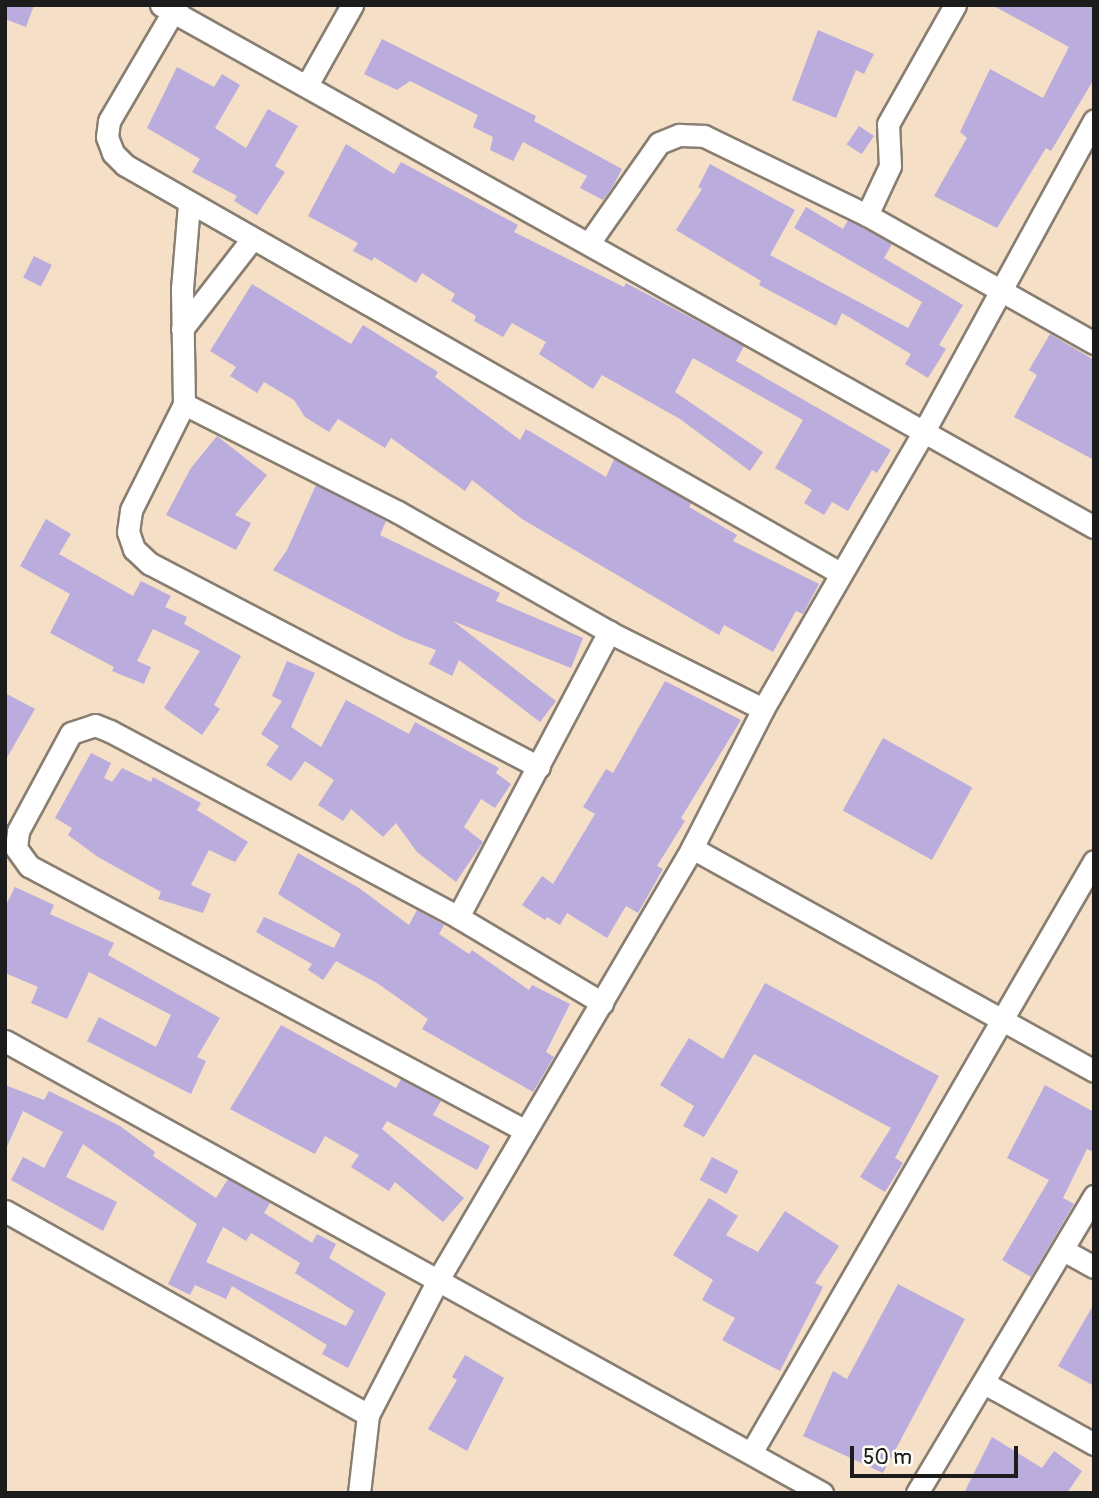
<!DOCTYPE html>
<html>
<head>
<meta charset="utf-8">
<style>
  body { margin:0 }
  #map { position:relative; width:1099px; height:1498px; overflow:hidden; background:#f5dfc6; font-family:Pangolin,sans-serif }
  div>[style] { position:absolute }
  .building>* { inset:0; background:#baacdd; transform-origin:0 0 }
  .roads { filter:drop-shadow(2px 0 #887e71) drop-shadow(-2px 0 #887e71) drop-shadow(0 2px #887e71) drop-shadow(0 -2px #887e71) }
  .street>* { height:21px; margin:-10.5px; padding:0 10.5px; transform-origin:10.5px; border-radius:10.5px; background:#fff }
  span { translate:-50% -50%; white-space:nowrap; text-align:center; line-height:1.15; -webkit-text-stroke:5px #fdfcf7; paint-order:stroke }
  .frame { position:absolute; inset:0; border:7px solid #1c1c1c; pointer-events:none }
  .scale { position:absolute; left:850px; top:1446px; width:168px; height:32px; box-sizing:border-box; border:4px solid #1c1c1c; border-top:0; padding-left:9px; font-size:21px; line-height:24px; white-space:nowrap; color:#1c1c1c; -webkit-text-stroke:5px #fdfcf7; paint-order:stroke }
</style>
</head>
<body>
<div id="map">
  <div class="building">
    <i style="clip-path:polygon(5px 5px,34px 5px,26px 27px,5px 19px)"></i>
    <i style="clip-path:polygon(992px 5px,1094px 5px,1094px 79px,1051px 151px,1046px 148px,997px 228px,934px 196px,967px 138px,960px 132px,990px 69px,1043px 98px,1069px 47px)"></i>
    <i style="clip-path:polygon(818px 30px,874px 54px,864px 74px,856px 70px,836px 118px,792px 100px)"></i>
    <i style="clip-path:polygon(382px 39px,536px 116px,534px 121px,622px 169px,613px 186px,603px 200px,580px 188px,587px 176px,523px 142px,513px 161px,490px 150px,493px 137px,473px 127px,478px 115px,410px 81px,397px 90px,364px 74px)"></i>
    <i style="clip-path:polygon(177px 67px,214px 87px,222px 74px,240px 85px,215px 128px,246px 148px,268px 109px,298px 126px,275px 166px,285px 172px,257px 215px,234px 201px,237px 196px,192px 172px,200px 159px,147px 128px)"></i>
    <i style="left:859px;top:126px;width:18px;height:22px;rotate:34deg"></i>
    <i style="clip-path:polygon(346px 144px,394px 174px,401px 162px,518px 225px,514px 232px,624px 287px,626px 283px,744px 346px,736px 361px,891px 450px,877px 473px,872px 470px,848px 511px,832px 502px,824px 515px,804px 503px,812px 490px,775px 468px,803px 420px,693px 358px,675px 392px,763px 452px,750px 471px,680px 419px,602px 375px,593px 389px,539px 354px,546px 342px,512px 323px,503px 337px,474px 321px,476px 316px,451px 301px,455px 294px,422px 273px,416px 283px,374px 257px,372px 261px,353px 251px,358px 243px,308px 216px)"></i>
    <i style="clip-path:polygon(710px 164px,795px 210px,770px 255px,908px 328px,922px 302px,794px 228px,806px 207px,843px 229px,848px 220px,892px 244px,884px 258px,963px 305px,939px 345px,946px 349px,928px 378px,905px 364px,911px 354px,842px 313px,836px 326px,759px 285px,761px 281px,676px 230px,702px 189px,698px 187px)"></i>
    <i style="left:34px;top:256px;width:20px;height:24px;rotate:27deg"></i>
    <i style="clip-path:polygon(252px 284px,351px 344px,363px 325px,438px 372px,435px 377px,520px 440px,526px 429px,606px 477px,614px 459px,691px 503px,689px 507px,737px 535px,733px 541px,819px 584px,803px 614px,796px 611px,773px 652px,724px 625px,719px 635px,522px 519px,472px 480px,465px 491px,391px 438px,385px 448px,338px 419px,329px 432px,305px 417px,294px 400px,264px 382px,257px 393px,230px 376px,236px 367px,210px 351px)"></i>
    <i style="clip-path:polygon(1050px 334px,1094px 360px,1094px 460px,1014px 417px,1037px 375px,1029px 370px)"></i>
    <i style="clip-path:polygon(217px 436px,267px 475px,235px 515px,251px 523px,236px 550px,166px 515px,191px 468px)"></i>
    <i style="clip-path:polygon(316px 485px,386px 521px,380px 535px,500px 593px,496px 601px,583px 638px,571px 668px,453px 621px,556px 701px,540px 722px,459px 660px,452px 676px,429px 664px,436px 650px,404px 638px,273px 570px,287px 550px)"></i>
    <i style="clip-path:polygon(46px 519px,71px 534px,59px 554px,133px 596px,141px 581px,171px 596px,165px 607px,187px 617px,184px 624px,241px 656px,214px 705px,220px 709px,202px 735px,164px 708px,200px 651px,153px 629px,137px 661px,151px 667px,144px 684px,112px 671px,114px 667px,50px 633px,70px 594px,20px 566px)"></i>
    <i style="clip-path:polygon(287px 661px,315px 673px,291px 727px,321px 747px,346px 700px,409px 734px,415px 722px,499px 768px,496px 773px,511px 784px,495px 808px,481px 799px,464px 827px,483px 842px,456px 882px,417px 852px,396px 823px,383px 837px,351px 809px,343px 821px,318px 805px,334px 780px,305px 761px,291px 781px,266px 765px,279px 746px,261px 734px,282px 701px,272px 696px)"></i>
    <i style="clip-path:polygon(665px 681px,741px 720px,681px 818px,685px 821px,657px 866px,663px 869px,638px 913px,626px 906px,607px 938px,567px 913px,560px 925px,547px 917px,545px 920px,522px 905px,542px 876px,553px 884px,595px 814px,583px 807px,606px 769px,613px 773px)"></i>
    <i style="clip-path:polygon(5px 693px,35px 709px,5px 761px)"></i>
    <i style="left:883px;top:738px;width:102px;height:83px;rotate:29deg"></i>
    <i style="clip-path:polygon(91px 753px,111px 763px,104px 778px,112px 782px,122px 768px,151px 782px,153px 777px,201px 803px,197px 810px,248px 842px,235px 862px,209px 850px,191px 885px,211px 894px,203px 913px,158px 899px,161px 892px,98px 857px,68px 835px,72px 828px,55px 818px)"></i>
    <i style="clip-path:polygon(298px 853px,359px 888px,409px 925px,417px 910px,444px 925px,439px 934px,469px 954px,472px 950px,529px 990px,532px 985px,570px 1004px,546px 1052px,554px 1057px,533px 1092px,422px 1029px,428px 1019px,377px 983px,336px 961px,323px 980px,308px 970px,312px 964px,256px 932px,264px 917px,334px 948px,341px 934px,278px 894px)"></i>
    <i style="clip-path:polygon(15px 887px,54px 905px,50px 914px,114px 943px,108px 955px,220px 1018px,197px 1057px,206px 1061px,191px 1094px,87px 1041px,99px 1017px,156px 1047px,171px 1015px,89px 972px,67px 1019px,31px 1003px,38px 987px,5px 973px,5px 907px)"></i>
    <i style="clip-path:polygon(765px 983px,939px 1076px,895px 1158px,903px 1163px,885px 1192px,860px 1177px,891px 1128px,754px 1054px,704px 1137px,683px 1126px,694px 1106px,660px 1085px,689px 1038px,723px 1059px)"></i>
    <i style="clip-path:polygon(281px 1025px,396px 1088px,401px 1079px,441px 1101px,433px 1115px,490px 1146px,477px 1170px,387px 1121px,382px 1129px,464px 1198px,443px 1222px,395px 1182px,389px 1191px,351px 1167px,359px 1155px,325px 1136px,315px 1154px,230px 1109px)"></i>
    <i style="clip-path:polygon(evenodd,5px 1085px,44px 1100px,49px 1091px,120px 1126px,155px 1152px,153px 1156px,216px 1198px,228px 1179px,270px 1203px,264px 1213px,312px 1243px,317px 1234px,336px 1244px,329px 1258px,386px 1293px,348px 1368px,322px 1354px,327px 1345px,232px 1286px,226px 1299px,195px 1285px,190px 1295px,168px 1284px,197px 1224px,83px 1144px,66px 1177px,117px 1202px,103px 1231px,11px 1180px,23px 1157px,44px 1168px,63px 1132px,23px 1111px,5px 1151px,5px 1085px,223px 1227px,246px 1241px,251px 1233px,300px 1263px,295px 1273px,354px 1311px,346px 1326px,206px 1262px,223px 1227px)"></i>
    <i style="clip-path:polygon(1045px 1085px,1094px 1112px,1094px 1152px,1087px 1149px,1063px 1198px,1074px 1204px,1031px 1277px,1002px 1260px,1049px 1180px,1007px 1158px)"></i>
    <i style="left:712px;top:1157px;width:30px;height:26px;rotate:28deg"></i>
    <i style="clip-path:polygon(709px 1198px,738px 1216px,726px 1235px,758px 1252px,785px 1211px,839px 1246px,815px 1283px,823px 1287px,780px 1371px,722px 1340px,735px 1318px,702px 1300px,713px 1280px,673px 1255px)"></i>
    <i style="clip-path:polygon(898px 1284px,965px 1319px,883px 1473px,803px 1436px,833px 1371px,847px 1379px)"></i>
    <i style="clip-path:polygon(1094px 1304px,1094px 1386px,1058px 1366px)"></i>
    <i style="clip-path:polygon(465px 1355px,504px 1378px,467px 1451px,428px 1429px,457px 1380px,452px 1377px)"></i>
    <i style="clip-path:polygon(992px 1437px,1042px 1468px,1054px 1451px,1082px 1471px,1067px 1493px,964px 1493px)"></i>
  </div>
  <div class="roads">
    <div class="street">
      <i style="left:161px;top:5px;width:1069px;rotate:29.23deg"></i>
      <i style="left:177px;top:5px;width:134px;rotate:120.4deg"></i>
      <i style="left:109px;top:121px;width:16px;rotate:97deg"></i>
      <i style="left:107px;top:137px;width:17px;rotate:69deg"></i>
      <i style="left:113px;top:153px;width:17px;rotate:45deg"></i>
      <i style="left:125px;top:165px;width:823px;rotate:29.71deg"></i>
      <i style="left:307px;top:85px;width:92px;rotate:-60.6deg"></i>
      <i style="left:867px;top:215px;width:54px;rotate:-64.9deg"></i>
      <i style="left:890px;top:166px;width:42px;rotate:-92.7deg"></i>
      <i style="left:888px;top:124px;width:137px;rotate:-60.6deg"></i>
      <i style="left:589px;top:243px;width:122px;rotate:-55deg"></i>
      <i style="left:659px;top:143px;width:22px;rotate:-22deg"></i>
      <i style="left:679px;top:135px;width:25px;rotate:2deg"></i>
      <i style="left:704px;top:136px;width:181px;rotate:25.9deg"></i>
      <i style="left:867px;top:215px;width:261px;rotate:29.4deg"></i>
      <i style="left:182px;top:329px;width:114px;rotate:-52.1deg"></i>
      <i style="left:184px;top:404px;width:115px;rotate:-91deg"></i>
      <i style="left:182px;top:289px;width:86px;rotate:-85.3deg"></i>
      <i style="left:539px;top:767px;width:439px;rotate:-152.4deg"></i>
      <i style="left:150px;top:564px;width:22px;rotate:-137deg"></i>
      <i style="left:134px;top:549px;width:18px;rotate:-109deg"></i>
      <i style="left:128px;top:532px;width:22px;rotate:-82deg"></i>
      <i style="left:131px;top:510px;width:119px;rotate:-63.4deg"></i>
      <i style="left:184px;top:404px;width:240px;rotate:26.8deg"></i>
      <i style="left:398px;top:512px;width:243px;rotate:29.6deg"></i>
      <i style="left:609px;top:632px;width:172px;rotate:26.6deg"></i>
      <i style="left:692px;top:848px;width:460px;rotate:29deg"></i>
      <i style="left:458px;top:917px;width:323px;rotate:-62.1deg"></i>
      <i style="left:5px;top:1041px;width:934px;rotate:28.95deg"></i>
      <i style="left:524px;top:1130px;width:561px;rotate:-151.93deg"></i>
      <i style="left:29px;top:866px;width:22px;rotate:-126deg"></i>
      <i style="left:16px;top:848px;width:17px;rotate:-83deg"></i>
      <i style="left:18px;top:831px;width:111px;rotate:-61.6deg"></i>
      <i style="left:71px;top:733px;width:25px;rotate:-18deg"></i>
      <i style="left:95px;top:725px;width:16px;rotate:22deg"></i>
      <i style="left:110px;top:731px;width:395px;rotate:28.1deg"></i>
      <i style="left:458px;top:917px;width:168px;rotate:30.8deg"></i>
      <i style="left:5px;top:1211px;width:416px;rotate:29.3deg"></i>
      <i style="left:1065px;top:1251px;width:33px;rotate:29deg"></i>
      <i style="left:984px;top:1383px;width:126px;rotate:29deg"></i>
      <i style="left:751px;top:1453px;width:684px;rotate:-59.91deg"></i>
      <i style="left:359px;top:1493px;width:79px;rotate:-83.4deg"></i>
      <i style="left:368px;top:1415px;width:154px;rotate:-62.6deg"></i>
      <i style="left:439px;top:1278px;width:499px;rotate:-59.5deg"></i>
      <i style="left:692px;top:848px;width:156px;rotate:-62.9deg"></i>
      <i style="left:763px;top:709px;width:321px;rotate:-59.9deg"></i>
      <i style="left:924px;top:431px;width:354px;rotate:-61.3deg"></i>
      <i style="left:917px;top:1493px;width:346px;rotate:-59.2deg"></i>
    </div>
  </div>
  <div class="frame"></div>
  <div class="scale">50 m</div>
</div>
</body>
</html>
